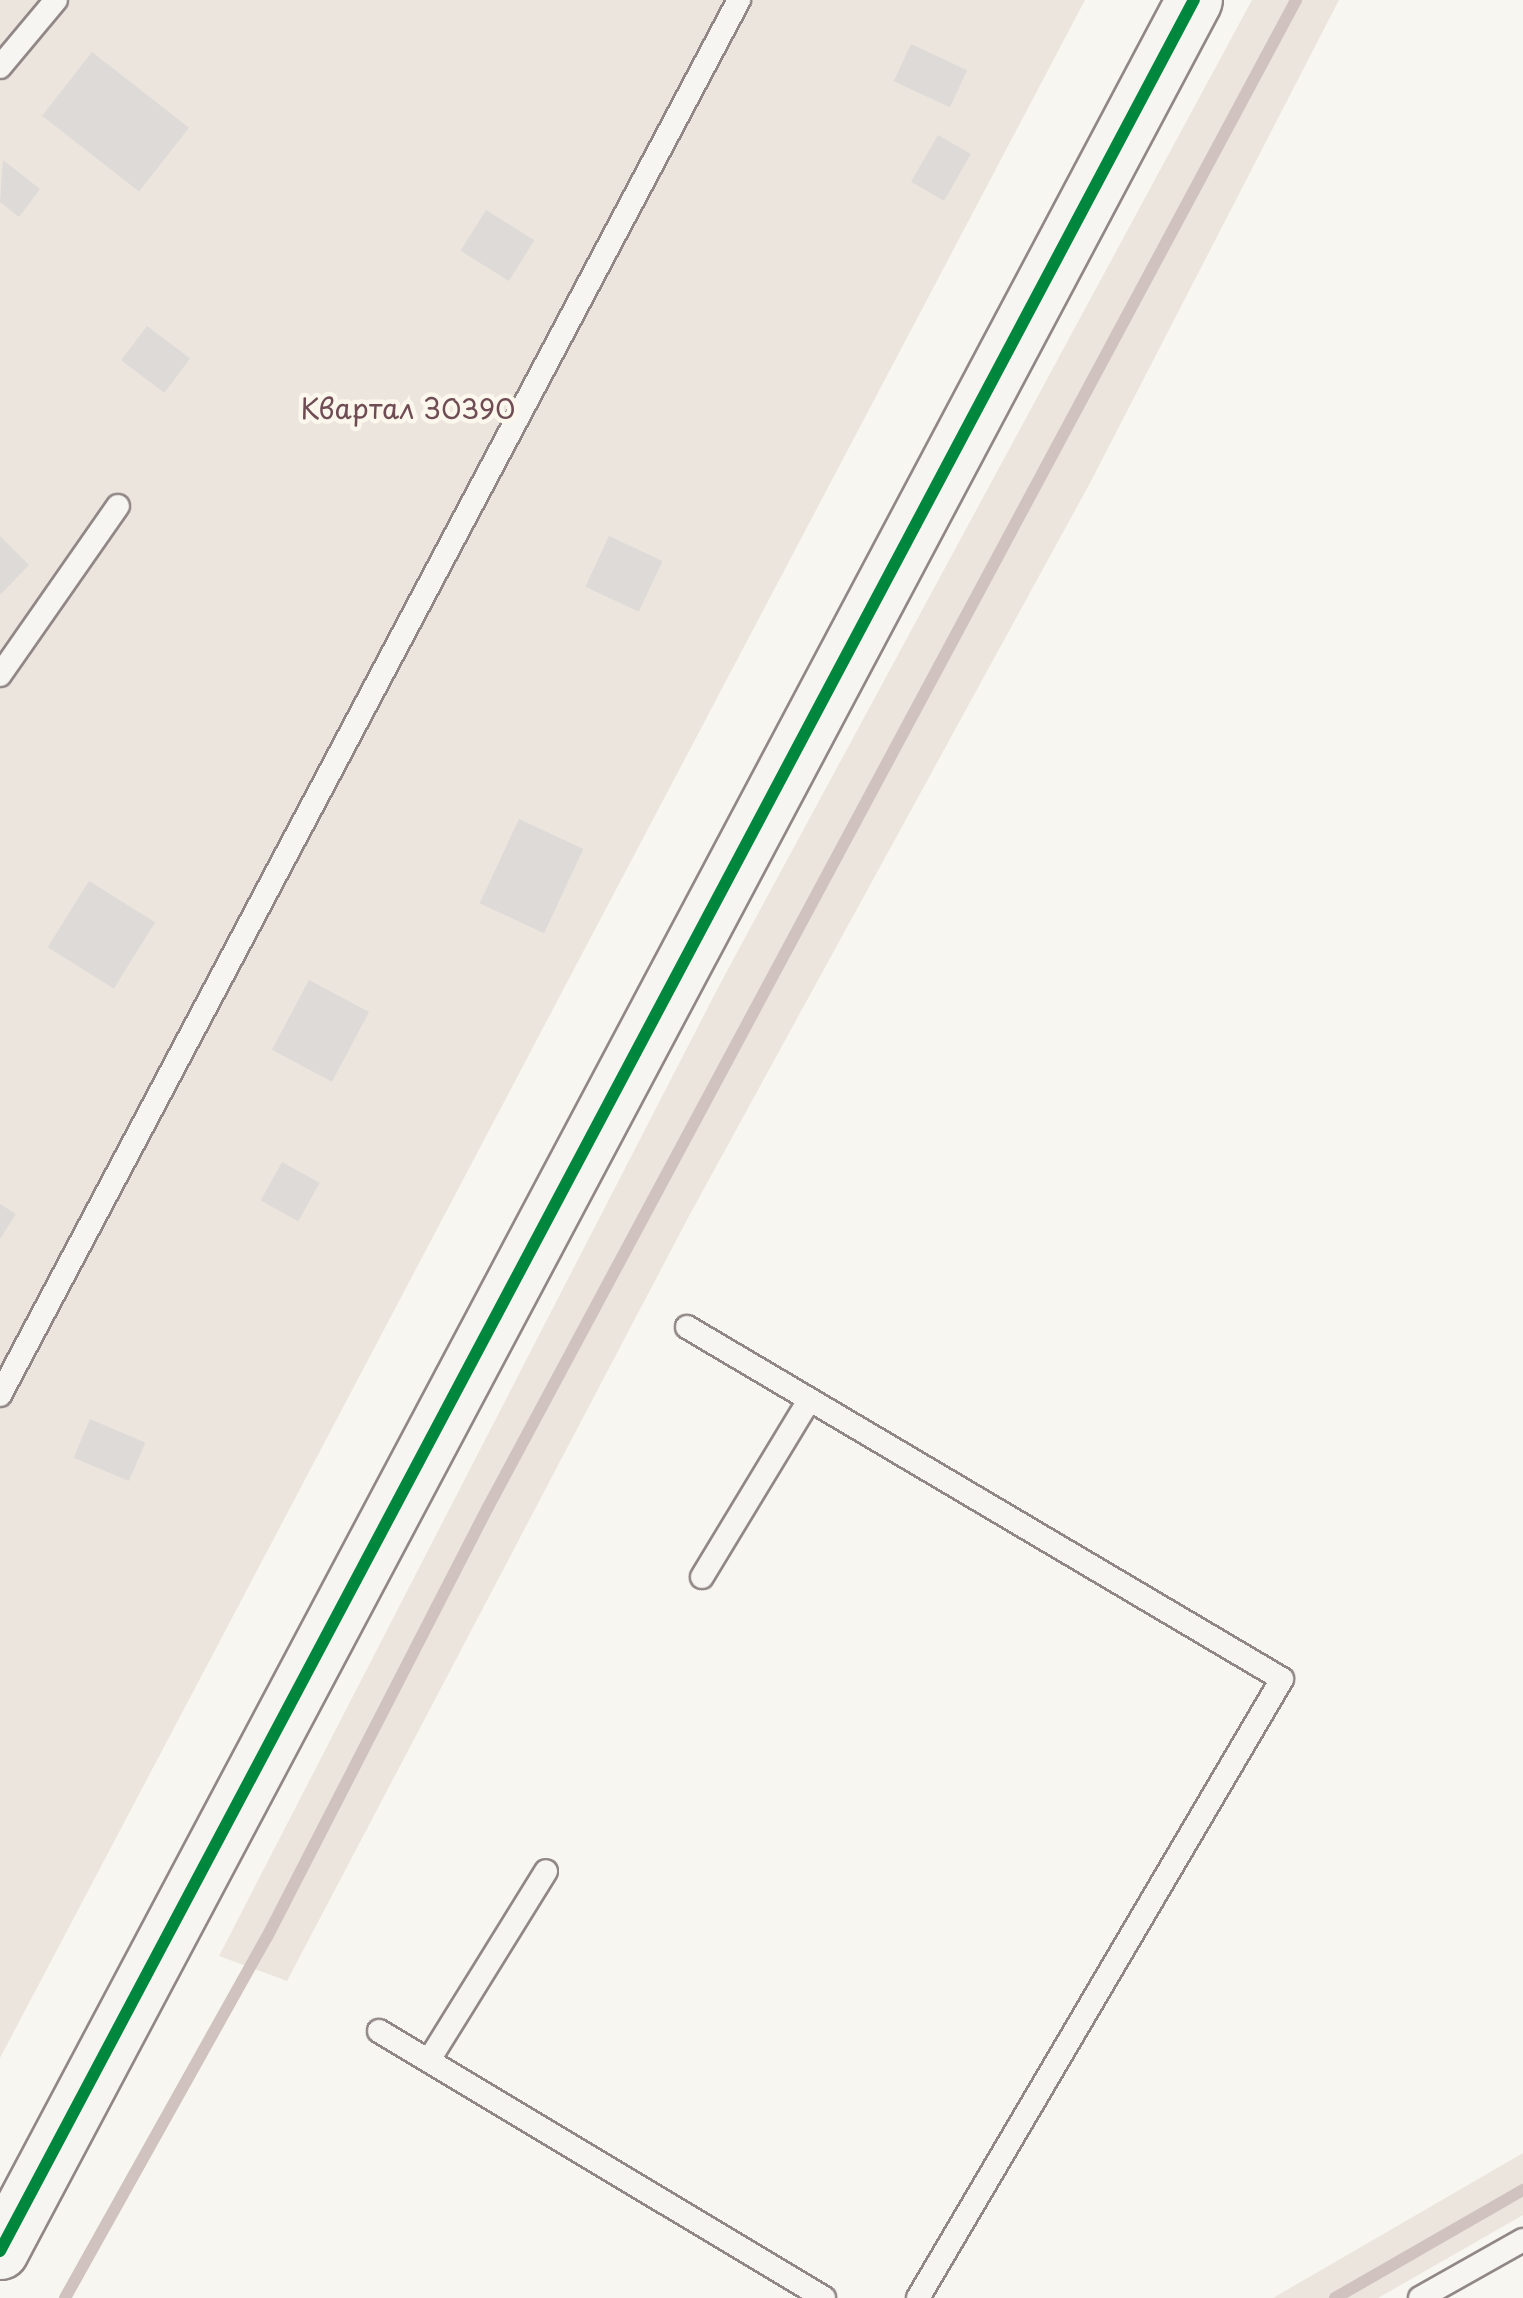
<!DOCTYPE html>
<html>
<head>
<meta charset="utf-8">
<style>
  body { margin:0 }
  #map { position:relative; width:1523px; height:2298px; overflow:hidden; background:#f8f6f0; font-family:"Playpen Sans",sans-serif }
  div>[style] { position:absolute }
  .green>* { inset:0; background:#ece5de }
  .stream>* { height:12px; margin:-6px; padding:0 6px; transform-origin:6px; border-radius:6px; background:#d0c3bf }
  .building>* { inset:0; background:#dedad7; transform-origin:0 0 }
  .roads { filter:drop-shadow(2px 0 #918787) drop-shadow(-2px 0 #918787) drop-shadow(0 2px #918787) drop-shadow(0 -2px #918787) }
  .lane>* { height:22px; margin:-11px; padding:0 11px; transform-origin:11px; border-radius:11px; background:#f6f5f1 }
  .secondary>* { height:55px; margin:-27.5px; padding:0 27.5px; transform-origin:27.5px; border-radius:27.5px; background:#f6f5f1 }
  .cycleway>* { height:12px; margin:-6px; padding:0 6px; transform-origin:6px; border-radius:6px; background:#00873e }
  span { translate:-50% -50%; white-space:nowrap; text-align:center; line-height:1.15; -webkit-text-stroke:9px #fbf7ec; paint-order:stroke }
  .park-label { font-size:28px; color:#704d54 }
</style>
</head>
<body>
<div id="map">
  <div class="green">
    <i style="clip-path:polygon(0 0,1085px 0,0 2058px)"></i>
    <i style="clip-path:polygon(1252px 0,1339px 0,1090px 483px,689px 1216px,287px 1981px,219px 1956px,720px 984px)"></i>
    <i style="clip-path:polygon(1523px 2153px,1523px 2215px,1378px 2298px,1273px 2298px)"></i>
  </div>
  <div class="stream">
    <i style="left:65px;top:2298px;width:414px;rotate:-60.8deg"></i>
    <i style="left:267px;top:1937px;width:481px;rotate:-62.8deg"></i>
    <i style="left:487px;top:1509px;width:1712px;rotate:-61.8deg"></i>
    <i style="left:1335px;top:2298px;width:217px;rotate:-29.9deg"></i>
  </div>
  <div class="building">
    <i style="left:911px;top:44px;width:62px;height:41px;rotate:25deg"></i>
    <i style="left:92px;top:52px;width:123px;height:81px;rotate:38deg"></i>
    <i style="left:938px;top:135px;width:38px;height:54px;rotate:30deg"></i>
    <i style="clip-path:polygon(3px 160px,40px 189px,19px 217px,0 202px)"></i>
    <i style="left:486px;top:210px;width:57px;height:48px;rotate:32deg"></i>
    <i style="left:147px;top:326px;width:54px;height:43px;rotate:37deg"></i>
    <i style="clip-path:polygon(0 536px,29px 565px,0 595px)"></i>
    <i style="left:609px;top:536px;width:59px;height:56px;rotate:25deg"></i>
    <i style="left:519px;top:819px;width:71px;height:93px;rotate:25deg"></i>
    <i style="left:89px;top:881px;width:78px;height:78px;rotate:32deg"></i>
    <i style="left:309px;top:980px;width:68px;height:79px;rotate:28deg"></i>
    <i style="left:282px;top:1162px;width:43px;height:44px;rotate:29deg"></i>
    <i style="clip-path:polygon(0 1204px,16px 1214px,0 1239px)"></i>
    <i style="left:90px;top:1419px;width:60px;height:42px;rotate:23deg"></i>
  </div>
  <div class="roads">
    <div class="lane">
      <i style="left:0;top:67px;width:87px;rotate:-50.1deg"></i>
      <i style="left:0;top:675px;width:206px;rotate:-55.1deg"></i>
      <i style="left:687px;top:1327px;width:691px;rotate:30.61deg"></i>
      <i style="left:1282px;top:1679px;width:718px;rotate:120.46deg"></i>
      <i style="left:0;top:1395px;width:1579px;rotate:-62.09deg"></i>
      <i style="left:702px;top:1577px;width:207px;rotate:-58.8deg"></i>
      <i style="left:379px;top:2031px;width:519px;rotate:30.96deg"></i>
      <i style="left:429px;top:2060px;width:222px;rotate:-58.2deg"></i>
      <i style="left:1420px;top:2298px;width:118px;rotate:-29.4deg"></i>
    </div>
    <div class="secondary">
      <i style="left:0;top:2251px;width:2548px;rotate:-62.06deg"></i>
    </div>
  </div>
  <div class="cycleway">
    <i style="left:0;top:2251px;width:2548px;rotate:-62.06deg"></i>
  </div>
  <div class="park-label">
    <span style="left:408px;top:408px">Квартал 30390</span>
  </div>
</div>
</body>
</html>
